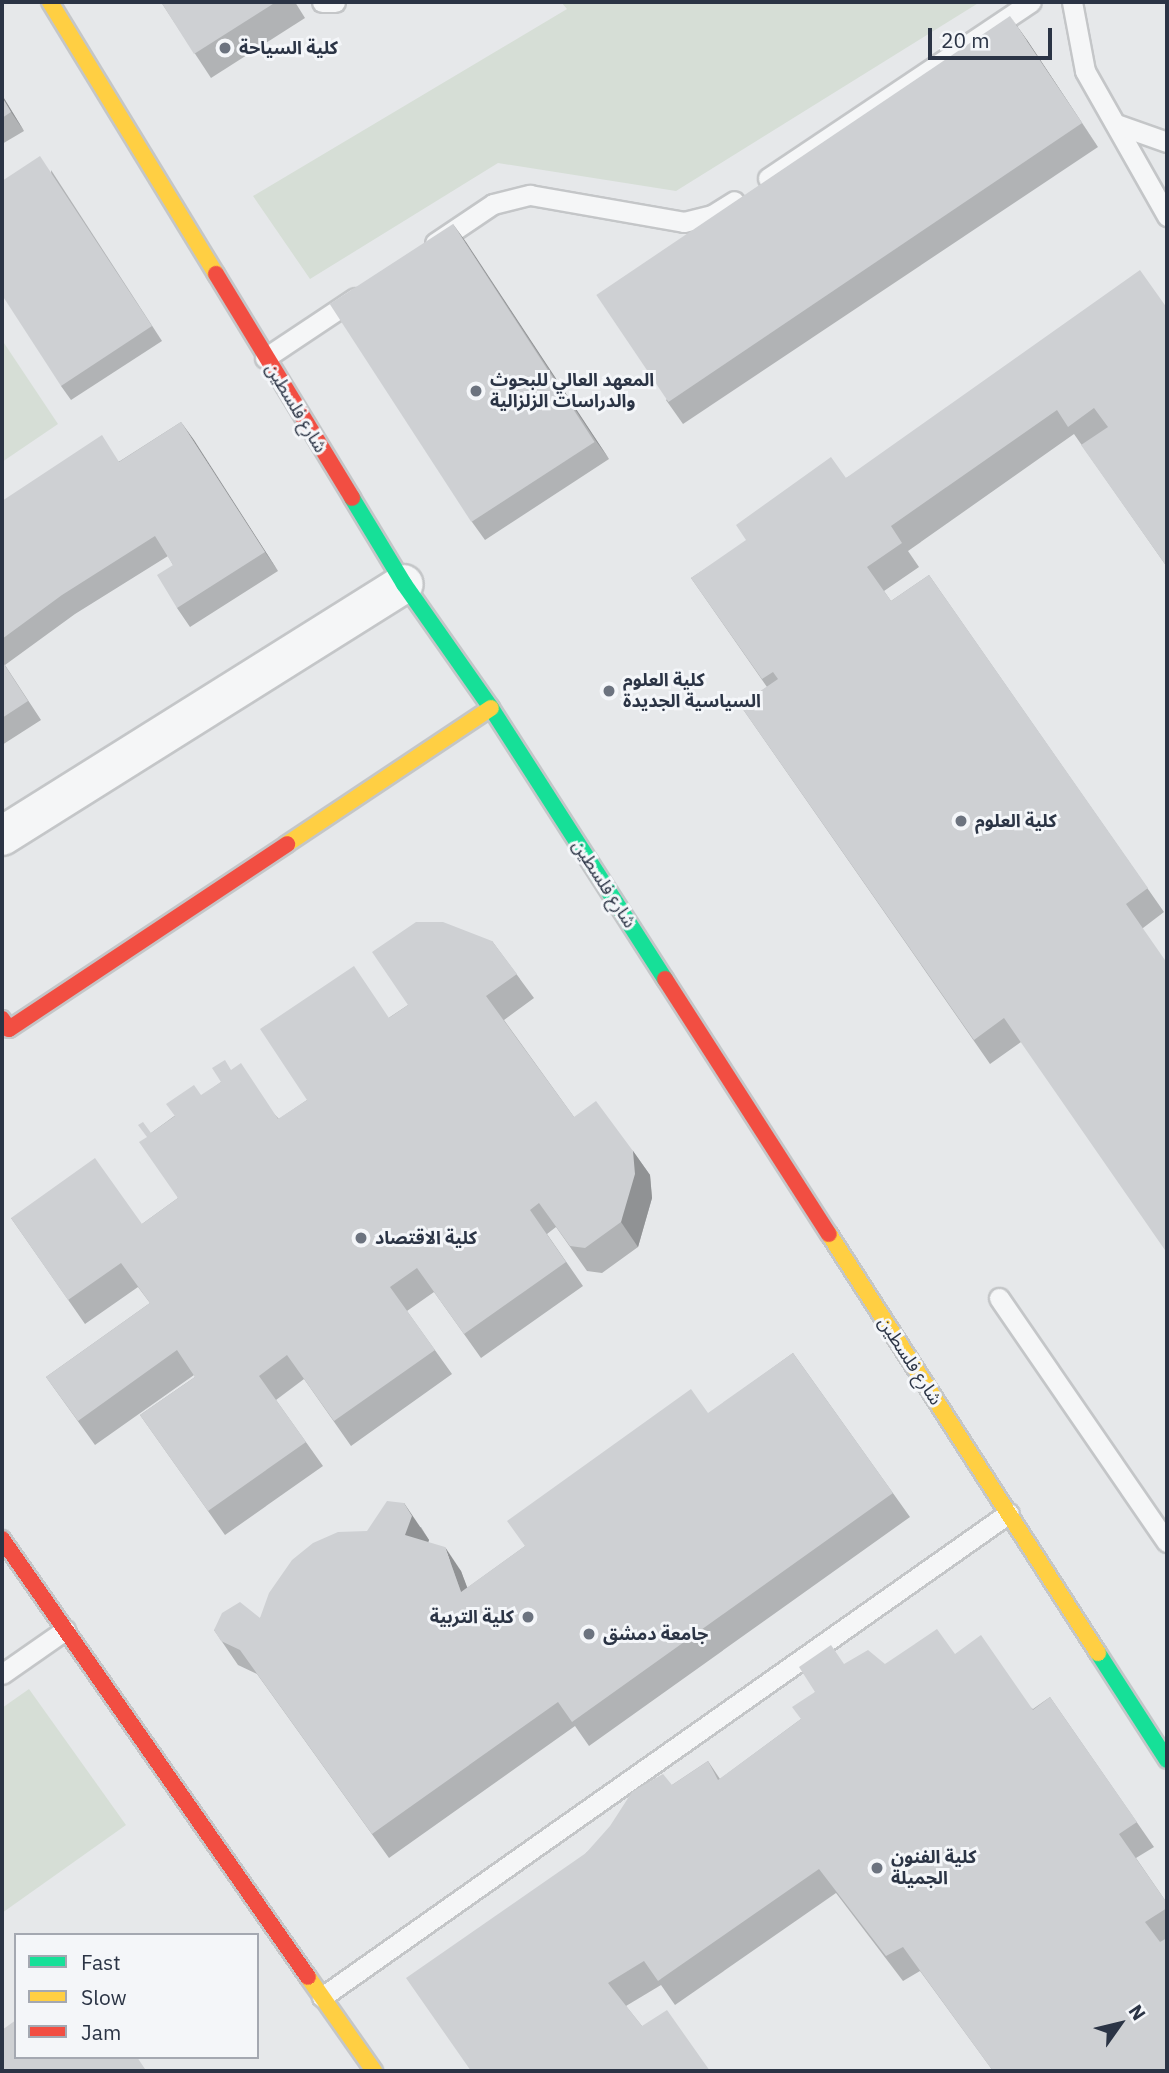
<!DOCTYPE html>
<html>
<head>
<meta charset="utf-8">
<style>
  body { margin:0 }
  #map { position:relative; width:1169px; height:2073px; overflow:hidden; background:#e6e8ea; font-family:"IBM Plex Sans","Noto Sans Arabic",sans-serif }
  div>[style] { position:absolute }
  .green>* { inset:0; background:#d6ded6 }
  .roads { filter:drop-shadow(2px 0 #c4c6c8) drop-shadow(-2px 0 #c4c6c8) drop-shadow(0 2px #c4c6c8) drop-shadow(0 -2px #c4c6c8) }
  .lane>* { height:19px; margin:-9.5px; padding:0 9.5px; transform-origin:9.5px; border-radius:9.5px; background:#f5f6f7 }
  .street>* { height:38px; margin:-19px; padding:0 19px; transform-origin:19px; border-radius:19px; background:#f5f6f7 }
  .fast>* { height:16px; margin:-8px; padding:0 8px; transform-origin:8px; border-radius:8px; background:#16e098 }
  .slow>* { height:16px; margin:-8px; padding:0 8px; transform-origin:8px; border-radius:8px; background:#ffcf43 }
  .jam>* { height:16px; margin:-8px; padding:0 8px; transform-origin:8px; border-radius:8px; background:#f24e42 }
  .wall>* { inset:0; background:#b1b3b5 }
  .shaded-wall>* { inset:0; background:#909294 }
  .building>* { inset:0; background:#ced0d3; transform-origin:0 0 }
  .dots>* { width:19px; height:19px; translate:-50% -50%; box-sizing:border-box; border:4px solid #f4f6f9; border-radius:50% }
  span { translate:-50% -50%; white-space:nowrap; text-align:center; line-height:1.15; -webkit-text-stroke:6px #f4f6f9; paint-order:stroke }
  .poi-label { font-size:18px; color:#2b3445; font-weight:700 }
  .left { translate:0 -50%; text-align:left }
  .right { translate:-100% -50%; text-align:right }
  .street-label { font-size:18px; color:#2b3445 }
  .frame { position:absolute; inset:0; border:4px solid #2b3445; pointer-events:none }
  .legend { position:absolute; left:14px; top:1933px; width:245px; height:126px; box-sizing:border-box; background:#f4f6f9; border:2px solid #a4a8b1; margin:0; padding:9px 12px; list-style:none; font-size:21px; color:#2b3445 }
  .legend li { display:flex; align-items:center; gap:14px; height:35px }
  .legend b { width:35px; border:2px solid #a4a8b1 }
  .north { position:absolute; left:1085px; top:1989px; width:70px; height:70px; -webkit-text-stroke:5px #f4f6f9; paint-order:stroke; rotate:56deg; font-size:19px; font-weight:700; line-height:28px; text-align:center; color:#2b3445 }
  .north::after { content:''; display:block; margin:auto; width:24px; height:32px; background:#2b3445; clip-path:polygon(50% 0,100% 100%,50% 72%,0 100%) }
  .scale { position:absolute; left:928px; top:28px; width:124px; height:32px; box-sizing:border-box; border:4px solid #2b3445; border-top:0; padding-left:9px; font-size:21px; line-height:24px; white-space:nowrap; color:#2b3445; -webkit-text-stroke:5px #f4f6f9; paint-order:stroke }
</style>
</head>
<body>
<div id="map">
  <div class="green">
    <i style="clip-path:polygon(561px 2px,980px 2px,676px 191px,498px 163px,310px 279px,253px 196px,567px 9px)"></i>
    <i style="clip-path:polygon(2px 340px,58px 424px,2px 462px)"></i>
    <i style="clip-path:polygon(29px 1689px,126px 1825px,2px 1913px,2px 1708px)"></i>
  </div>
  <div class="roads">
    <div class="lane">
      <i style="left:322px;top:2px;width:13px"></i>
      <i style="left:1072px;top:2px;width:70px;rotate:79.3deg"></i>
      <i style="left:1085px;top:71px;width:167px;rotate:60.5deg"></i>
      <i style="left:1116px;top:124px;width:54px;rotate:19.4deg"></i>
      <i style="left:768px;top:178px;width:316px;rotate:-33.8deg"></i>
      <i style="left:435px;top:243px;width:70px;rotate:-33.9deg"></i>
      <i style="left:493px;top:204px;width:38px;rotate:-14deg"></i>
      <i style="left:530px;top:195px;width:156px;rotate:9.9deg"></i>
      <i style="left:684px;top:222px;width:29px;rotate:-14deg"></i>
      <i style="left:712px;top:215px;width:26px;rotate:-32deg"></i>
      <i style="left:265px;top:358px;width:108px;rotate:-33.7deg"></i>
      <i style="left:999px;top:1298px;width:296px;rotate:55.5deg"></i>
      <i style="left:2px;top:1674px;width:77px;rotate:-34.9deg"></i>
      <i style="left:322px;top:1997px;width:840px;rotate:-35.17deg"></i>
    </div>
    <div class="street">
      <i style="left:2px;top:836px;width:474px;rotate:-32.1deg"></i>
    </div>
    <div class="fast">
      <i style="left:352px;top:498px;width:100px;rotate:58.8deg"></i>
      <i style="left:404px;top:584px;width:151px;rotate:54.9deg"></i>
      <i style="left:491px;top:708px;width:322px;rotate:57.3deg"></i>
      <i style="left:1098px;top:1653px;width:127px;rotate:57.2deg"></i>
    </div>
    <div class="slow">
      <i style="left:50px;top:2px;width:319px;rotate:58.6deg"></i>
      <i style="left:287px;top:844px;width:245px;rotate:-33.7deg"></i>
      <i style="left:829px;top:1234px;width:498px;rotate:57.3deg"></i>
      <i style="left:308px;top:1977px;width:115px;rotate:54.9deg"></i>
    </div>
    <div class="jam">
      <i style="left:216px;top:274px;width:262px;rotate:58.7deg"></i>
      <i style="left:665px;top:979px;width:303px;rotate:57.3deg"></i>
      <i style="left:2px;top:1019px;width:12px;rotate:55deg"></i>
      <i style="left:9px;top:1029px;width:334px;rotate:-33.6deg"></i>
      <i style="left:2px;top:1539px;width:534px;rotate:55.06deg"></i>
    </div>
  </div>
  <div class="wall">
    <i style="clip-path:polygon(161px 2px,295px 2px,305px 18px,211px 78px)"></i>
    <i style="clip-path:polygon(1027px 40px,1098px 147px,683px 424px,666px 400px)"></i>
    <i style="clip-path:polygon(2px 95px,24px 131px,2px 144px)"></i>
    <i style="clip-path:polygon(51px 170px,162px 341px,71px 400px,61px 386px)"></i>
    <i style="clip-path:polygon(453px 224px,609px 459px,485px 540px,472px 522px)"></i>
    <i style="clip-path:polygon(1167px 308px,1167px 567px,1074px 434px,908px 551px,919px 567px,884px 591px,891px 601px,929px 575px,1164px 912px,1143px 928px,1021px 1042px,990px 1064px,740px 705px,767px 687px,691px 578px,846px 478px)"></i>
    <i style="clip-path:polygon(181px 422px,278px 571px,190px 627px,177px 608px,173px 565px,168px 556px,75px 614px,5px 665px,41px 720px,2px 745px,2px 501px,120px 461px)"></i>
    <i style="clip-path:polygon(492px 941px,534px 998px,504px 1020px,574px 1117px,633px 1151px,650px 1175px,652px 1198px,638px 1247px,602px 1273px,587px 1271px,556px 1227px,547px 1234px,583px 1286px,481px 1358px,434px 1292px,407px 1311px,452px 1374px,351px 1446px,304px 1379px,276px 1400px,323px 1466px,225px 1535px,140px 1415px,195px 1377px,194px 1375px,95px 1445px,46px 1377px,150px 1303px,138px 1287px,85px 1324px,11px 1218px,142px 1224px,178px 1198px,151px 1133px,221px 1082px,232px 1070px,279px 1119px,307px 1100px,390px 1017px,408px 1005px)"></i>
    <i style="clip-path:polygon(793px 1353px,910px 1517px,589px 1746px,575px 1726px,389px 1858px,257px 1674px,238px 1665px,214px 1630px,260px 1618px,367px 1531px,421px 1527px,429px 1540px,428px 1542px,461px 1571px,467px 1588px)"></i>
    <i style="clip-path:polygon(955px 1654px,1033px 1709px,1050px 1697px,1154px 1847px,1136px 1858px,1167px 1903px,1167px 2071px,993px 2071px,920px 1971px,903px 1981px,836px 1893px,675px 2005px,661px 1985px,626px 2006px,642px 2026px,710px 2071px,471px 2071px,586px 1853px,672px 1785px,708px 1761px,720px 1779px,801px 1719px,815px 1692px,845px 1664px,885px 1664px)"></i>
  </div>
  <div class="shaded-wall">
    <i style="clip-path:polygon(1010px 16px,1027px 40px,1098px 147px,1082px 123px)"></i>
    <i style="clip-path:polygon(2px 95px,24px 131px,11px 112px,2px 97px)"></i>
    <i style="clip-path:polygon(453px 224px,466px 242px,609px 459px,596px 441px)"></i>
    <i style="clip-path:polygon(181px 422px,194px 440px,278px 571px,265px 552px)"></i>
    <i style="clip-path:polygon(633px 1151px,650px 1175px,652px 1198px,638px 1247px,621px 1222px)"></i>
    <i style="clip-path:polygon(404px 1503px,429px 1540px,422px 1559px,405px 1535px)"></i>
    <i style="clip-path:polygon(445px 1547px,461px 1571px,478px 1616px,461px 1592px)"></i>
  </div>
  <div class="building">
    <i style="clip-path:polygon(161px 2px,276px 2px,194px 54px)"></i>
    <i style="left:1010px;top:16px;width:129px;height:499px;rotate:56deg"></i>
    <i style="clip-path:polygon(2px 97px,11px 112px,2px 118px)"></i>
    <i style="clip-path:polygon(40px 156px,152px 326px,61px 386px,2px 295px,2px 181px)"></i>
    <i style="left:453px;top:224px;width:260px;height:147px;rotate:57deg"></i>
    <i style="clip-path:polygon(1140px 270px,1167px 308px,1167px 339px,1165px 341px,1167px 343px,1167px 567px,1081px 445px,1108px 427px,1094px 408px,1068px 427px,1057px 410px,891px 526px,902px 543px,867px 567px,891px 601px,929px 575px,1148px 888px,1126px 904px,1167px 963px,1167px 1253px,1004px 1018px,974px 1040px,740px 705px,778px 679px,773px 672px,762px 679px,691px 578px,746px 540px,736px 525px,831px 457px,846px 478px)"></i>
    <i style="clip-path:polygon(181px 422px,265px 552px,177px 608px,157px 575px,173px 565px,155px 536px,62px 595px,2px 639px,2px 501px,102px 435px,119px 462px)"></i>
    <i style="clip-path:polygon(2px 661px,28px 701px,2px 718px)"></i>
    <i style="clip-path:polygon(416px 922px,443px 922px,492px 941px,517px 974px,486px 996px,574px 1117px,596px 1101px,633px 1151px,635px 1174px,621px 1222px,585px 1248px,570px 1246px,539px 1203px,530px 1210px,566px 1262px,464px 1334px,417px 1268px,390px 1287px,435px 1350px,334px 1421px,287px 1355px,259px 1376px,306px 1442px,208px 1511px,140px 1415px,195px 1377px,177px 1350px,78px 1421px,46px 1377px,150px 1303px,121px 1263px,68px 1300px,11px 1218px,95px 1158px,142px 1224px,178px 1198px,139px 1142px,147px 1137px,138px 1125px,143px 1122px,151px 1133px,175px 1116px,166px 1104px,194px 1085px,201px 1095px,221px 1082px,212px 1068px,225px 1060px,231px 1070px,241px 1063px,278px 1119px,307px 1100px,260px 1029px,354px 966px,389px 1018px,408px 1005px,372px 952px)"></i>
    <i style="clip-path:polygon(793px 1353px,893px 1493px,572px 1722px,558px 1702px,372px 1834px,240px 1650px,221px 1641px,214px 1630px,222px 1613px,240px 1602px,260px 1618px,269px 1593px,292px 1560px,313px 1543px,338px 1532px,367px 1531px,387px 1501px,404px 1503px,412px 1516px,405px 1535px,445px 1547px,461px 1592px,525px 1546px,507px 1521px,691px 1389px,708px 1413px)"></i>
    <i style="clip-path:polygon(937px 1629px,955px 1654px,981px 1635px,1033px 1710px,1050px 1697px,1137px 1822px,1119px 1834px,1167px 1903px,1167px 1908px,1145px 1922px,1160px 1942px,1167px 1938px,1167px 2071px,993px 2071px,903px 1947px,886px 1956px,819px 1869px,658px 1981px,644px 1961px,608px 1983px,642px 2026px,667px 2010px,710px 2071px,471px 2071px,406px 1978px,586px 1853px,610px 1826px,632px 1792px,663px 1774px,672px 1785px,708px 1761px,718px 1780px,801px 1719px,792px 1707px,815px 1692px,799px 1667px,831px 1645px,844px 1664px,868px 1650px,885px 1664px)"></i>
    <i style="clip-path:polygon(16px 2020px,16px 2057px,137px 2057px,145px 2069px,142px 2071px,2px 2071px,2px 2030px)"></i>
  </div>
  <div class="dots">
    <i style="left:225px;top:48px;background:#6c737f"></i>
    <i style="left:476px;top:391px;background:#6c737f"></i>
    <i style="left:609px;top:691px;background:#6c737f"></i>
    <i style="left:961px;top:821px;background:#6c737f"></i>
    <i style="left:361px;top:1238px;background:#6c737f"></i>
    <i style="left:528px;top:1617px;background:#6c737f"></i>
    <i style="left:589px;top:1634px;background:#6c737f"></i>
    <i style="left:877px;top:1868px;background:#6c737f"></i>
  </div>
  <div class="poi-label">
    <span class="left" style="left:239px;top:48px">كلية السياحة</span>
    <span class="left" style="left:490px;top:391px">المعهد العالي للبحوث<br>والدراسات الزلزالية</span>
    <span class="left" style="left:623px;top:691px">كلية العلوم<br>السياسية الجديدة</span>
    <span class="left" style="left:975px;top:821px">كلية العلوم</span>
    <span class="left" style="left:375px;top:1238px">كلية الاقتصاد</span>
    <span class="right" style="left:514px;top:1617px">كلية التربية</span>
    <span class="left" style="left:603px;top:1634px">جامعة دمشق</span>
    <span class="left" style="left:891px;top:1868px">كلية الفنون<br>الجميلة</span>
  </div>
  <div class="street-label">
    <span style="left:296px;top:408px;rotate:59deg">شارع فلسطين</span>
    <span style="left:604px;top:884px;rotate:57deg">شارع فلسطين</span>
    <span style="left:910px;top:1361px;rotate:57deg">شارع فلسطين</span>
  </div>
  <div class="frame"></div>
  <ul class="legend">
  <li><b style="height:9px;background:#16e098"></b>Fast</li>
  <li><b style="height:9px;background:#ffcf43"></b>Slow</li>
  <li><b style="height:9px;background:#f24e42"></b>Jam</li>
  </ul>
  <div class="north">N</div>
  <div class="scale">20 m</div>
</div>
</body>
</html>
